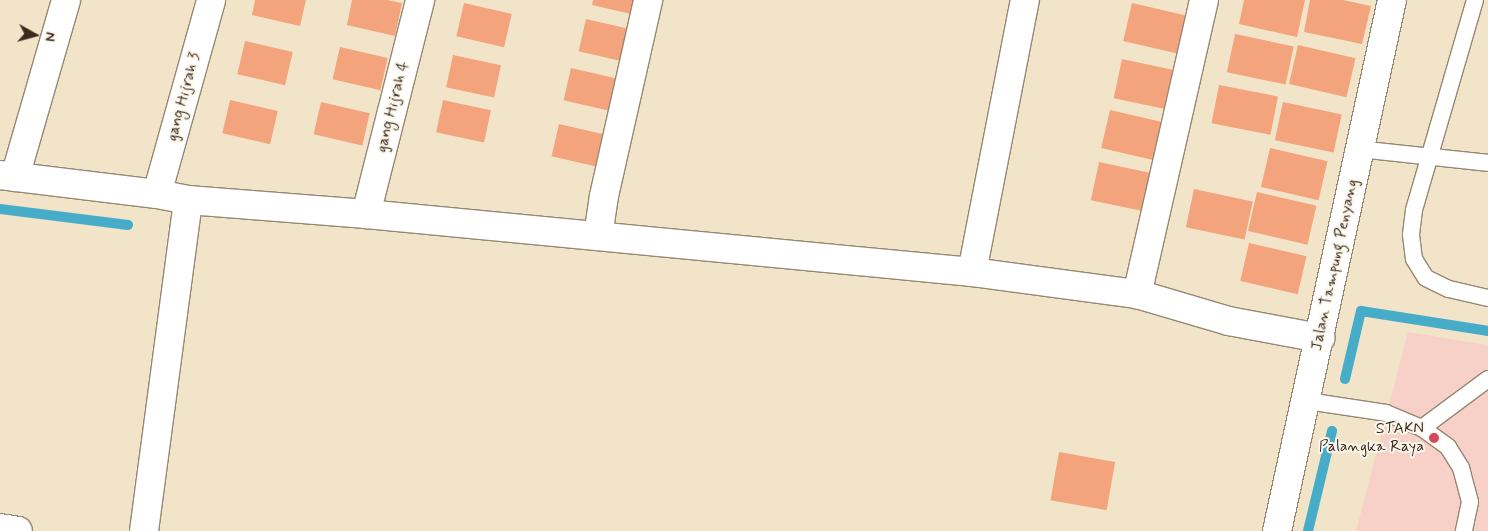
<!DOCTYPE html>
<html>
<head>
<meta charset="utf-8">
<style>
  body { margin:0 }
  #map { position:relative; width:1488px; height:531px; overflow:hidden; background:#f1e4c8; font-family:Mynerve,sans-serif }
  div>[style] { position:absolute }
  .built>* { inset:0; background:#f7d1c7 }
  .stream>* { height:10px; margin:-5px; padding:0 5px; transform-origin:5px; border-radius:5px; background:#47acc7 }
  .building>* { inset:0; background:#f3a47d; transform-origin:0 0 }
  .roads { filter:drop-shadow(1px 0 #968773) drop-shadow(-1px 0 #968773) drop-shadow(0 1px #968773) drop-shadow(0 -1px #968773) }
  .service>* { height:16px; margin:-8px; padding:0 8px; transform-origin:8px; border-radius:8px; background:#fff }
  .minor>* { height:28px; margin:-14px; padding:0 14px; transform-origin:14px; border-radius:14px; background:#fff }
  .dots>* { width:14px; height:14px; translate:-50% -50%; box-sizing:border-box; border:2px solid #fbf7ec; border-radius:50% }
  span { translate:-50% -50%; white-space:nowrap; text-align:center; line-height:1.15; -webkit-text-stroke:4px #fbf7ec; paint-order:stroke }
  .street-label { font-size:16px; color:#3b2a1e }
  .poi-label { font-size:16px; color:#3b2a1e }
  .right { translate:-100% -50%; text-align:right }
  .north { position:absolute; left:10px; top:10px; width:50px; height:50px; -webkit-text-stroke:4px #fbf7ec; paint-order:stroke; rotate:97deg; font-size:14px; font-weight:700; line-height:20px; text-align:center; color:#3b2a1e }
  .north::after { content:''; display:block; margin:auto; width:18px; height:22px; background:#3b2a1e; clip-path:polygon(50% 0,100% 100%,50% 72%,0 100%) }
</style>
</head>
<body>
<div id="map">
  <div class="built">
    <i style="clip-path:polygon(1408px 332px,1488px 345px,1488px 531px,1356px 531px)"></i>
  </div>
  <div class="stream">
    <i style="left:0;top:209px;width:129px;rotate:7.1deg"></i>
    <i style="left:1345px;top:379px;width:70px;rotate:-76.8deg"></i>
    <i style="left:1361px;top:311px;width:129px;rotate:8.9deg"></i>
    <i style="left:1308px;top:531px;width:103px;rotate:-76.5deg"></i>
  </div>
  <div class="building">
    <i style="clip-path:polygon(255px 0,306px 0,300px 26px,252px 15px)"></i>
    <i style="clip-path:polygon(352px 0,387px 0,402px 3px,395px 36px,347px 25px)"></i>
    <i style="clip-path:polygon(593px 0,644px 0,640px 16px,592px 5px)"></i>
    <i style="clip-path:polygon(1244px 0,1305px 0,1297px 37px,1239px 24px)"></i>
    <i style="clip-path:polygon(1310px 0,1343px 0,1371px 6px,1362px 44px,1304px 32px)"></i>
    <i style="left:464px;top:3px;width:49px;height:34px;rotate:13deg"></i>
    <i style="left:1132px;top:3px;width:61px;height:39px;rotate:13deg"></i>
    <i style="left:586px;top:19px;width:50px;height:33px;rotate:13deg"></i>
    <i style="left:1235px;top:34px;width:60px;height:39px;rotate:12deg"></i>
    <i style="left:245px;top:41px;width:49px;height:34px;rotate:13deg"></i>
    <i style="left:1298px;top:45px;width:59px;height:40px;rotate:13deg"></i>
    <i style="left:340px;top:47px;width:49px;height:33px;rotate:13deg"></i>
    <i style="left:453px;top:55px;width:49px;height:33px;rotate:12deg"></i>
    <i style="left:1122px;top:59px;width:60px;height:40px;rotate:12deg"></i>
    <i style="left:571px;top:68px;width:50px;height:33px;rotate:13deg"></i>
    <i style="left:1219px;top:85px;width:60px;height:39px;rotate:11deg"></i>
    <i style="left:230px;top:100px;width:49px;height:34px;rotate:13deg"></i>
    <i style="left:443px;top:100px;width:49px;height:33px;rotate:12deg"></i>
    <i style="left:321px;top:102px;width:50px;height:33px;rotate:13deg"></i>
    <i style="left:1283px;top:102px;width:60px;height:39px;rotate:12deg"></i>
    <i style="left:1110px;top:110px;width:61px;height:39px;rotate:13deg"></i>
    <i style="left:559px;top:124px;width:49px;height:33px;rotate:13deg"></i>
    <i style="left:1270px;top:148px;width:59px;height:40px;rotate:13deg"></i>
    <i style="left:1099px;top:162px;width:60px;height:39px;rotate:12deg"></i>
    <i style="left:1194px;top:189px;width:60px;height:39px;rotate:12deg"></i>
    <i style="left:1257px;top:192px;width:61px;height:40px;rotate:13deg"></i>
    <i style="left:1249px;top:243px;width:59px;height:39px;rotate:13deg"></i>
    <i style="left:1059px;top:452px;width:57px;height:49px;rotate:10deg"></i>
  </div>
  <div class="roads">
    <div class="service">
      <i style="left:1475px;top:0;width:219px;rotate:106.2deg"></i>
      <i style="left:1414px;top:210px;width:25px;rotate:97deg"></i>
      <i style="left:1411px;top:235px;width:24px;rotate:83deg"></i>
      <i style="left:1414px;top:259px;width:22px;rotate:58deg"></i>
      <i style="left:1426px;top:278px;width:25px;rotate:26deg"></i>
      <i style="left:1449px;top:289px;width:40px;rotate:13deg"></i>
      <i style="left:1358px;top:149px;width:131px;rotate:6.1deg"></i>
      <i style="left:1307px;top:401px;width:80px;rotate:8.6deg"></i>
      <i style="left:1386px;top:413px;width:39px;rotate:23deg"></i>
      <i style="left:1422px;top:428px;width:32px;rotate:36deg"></i>
      <i style="left:1448px;top:447px;width:25px;rotate:58deg"></i>
      <i style="left:1461px;top:468px;width:35px;rotate:75deg"></i>
      <i style="left:1470px;top:502px;width:30px;rotate:102deg"></i>
      <i style="left:1422px;top:428px;width:82px;rotate:-36.6deg"></i>
    </div>
    <div class="minor">
      <i style="left:1204px;top:0;width:302px;rotate:102.8deg"></i>
      <i style="left:1137px;top:294px;width:96px;rotate:16.4deg"></i>
      <i style="left:1229px;top:321px;width:93px;rotate:10.6deg"></i>
      <i style="left:0;top:175px;width:158px;rotate:6.9deg"></i>
      <i style="left:157px;top:194px;width:32px;rotate:11deg"></i>
      <i style="left:188px;top:200px;width:179px;rotate:4.5deg"></i>
      <i style="left:366px;top:214px;width:609px;rotate:5.47deg"></i>
      <i style="left:972px;top:272px;width:166px;rotate:7.6deg"></i>
      <i style="left:15px;top:177px;width:184px;rotate:-73.9deg"></i>
      <i style="left:157px;top:194px;width:201px;rotate:-74.4deg"></i>
      <i style="left:366px;top:214px;width:221px;rotate:-75.8deg"></i>
      <i style="left:598px;top:236px;width:40px;rotate:-81.5deg"></i>
      <i style="left:604px;top:196px;width:201px;rotate:-77.3deg"></i>
      <i style="left:972px;top:272px;width:277px;rotate:-79deg"></i>
      <i style="left:0;top:528px;width:18px;rotate:9deg"></i>
      <i style="left:144px;top:531px;width:334px;rotate:-82.4deg"></i>
      <i style="left:1277px;top:531px;width:543px;rotate:-77.78deg"></i>
    </div>
  </div>
  <div class="dots">
    <i style="left:1434px;top:438px;background:#d1495b"></i>
  </div>
  <div class="street-label">
    <span style="left:184px;top:97px;rotate:-75deg">gang Hijrah 3</span>
    <span style="left:393px;top:107px;rotate:-76deg">gang Hijrah 4</span>
    <span style="left:1335px;top:265px;rotate:-78deg">Jalan Tampung Penyang</span>
  </div>
  <div class="poi-label">
    <span class="right" style="left:1424px;top:438px">STAKN<br>Palangka Raya</span>
  </div>
  <div class="north">N</div>
</div>
</body>
</html>
